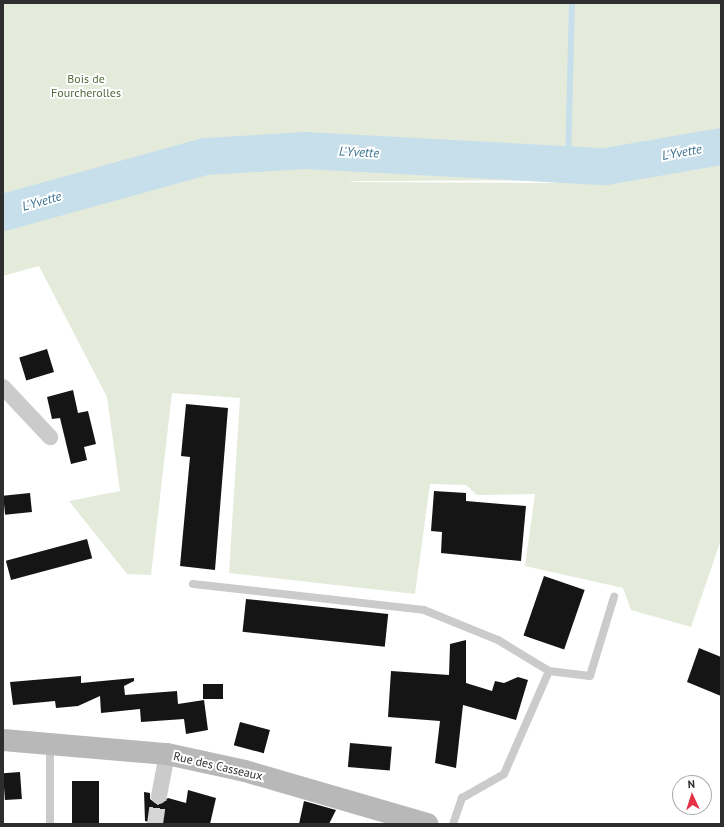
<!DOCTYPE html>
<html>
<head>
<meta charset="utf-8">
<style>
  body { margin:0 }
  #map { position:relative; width:724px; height:827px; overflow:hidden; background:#fff; font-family:"PT Sans",sans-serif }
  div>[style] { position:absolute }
  .green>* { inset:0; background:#e5ebdb }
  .stream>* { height:6px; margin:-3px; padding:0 3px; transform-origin:3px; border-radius:3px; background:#c7dfeb }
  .river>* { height:37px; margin:-18.5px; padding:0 18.5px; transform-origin:18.5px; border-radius:18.5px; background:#c7dfeb }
  .building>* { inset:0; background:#151515; transform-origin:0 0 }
  .street-tunnel>* { height:16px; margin-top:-8px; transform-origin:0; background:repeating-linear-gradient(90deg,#d5d5d5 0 16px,transparent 0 24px) }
  .lane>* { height:8px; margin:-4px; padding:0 4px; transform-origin:4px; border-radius:4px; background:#cbcbcb }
  .street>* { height:16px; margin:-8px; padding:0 8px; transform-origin:8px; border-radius:8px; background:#cbcbcb }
  .secondary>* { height:22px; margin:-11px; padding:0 11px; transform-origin:11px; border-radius:11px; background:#b8b8b8 }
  span { translate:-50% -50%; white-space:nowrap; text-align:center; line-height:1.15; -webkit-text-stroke:4px #fff; paint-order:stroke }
  .park-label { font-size:12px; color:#536a3b }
  .street-label { font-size:12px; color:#2e2e2e }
  .water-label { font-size:13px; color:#3c7390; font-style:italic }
  .frame { position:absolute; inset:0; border:4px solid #2e2e2e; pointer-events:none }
  .north { position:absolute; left:672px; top:775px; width:40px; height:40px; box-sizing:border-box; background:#fff; border:1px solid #ababab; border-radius:50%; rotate:356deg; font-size:11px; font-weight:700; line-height:16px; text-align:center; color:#2e2e2e }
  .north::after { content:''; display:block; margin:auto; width:14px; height:18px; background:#e53045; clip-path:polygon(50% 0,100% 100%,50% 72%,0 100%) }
</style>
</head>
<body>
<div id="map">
  <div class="green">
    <i style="clip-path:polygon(evenodd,3px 3px,721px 3px,721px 540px,691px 627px,631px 610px,623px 588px,525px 566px,535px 494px,477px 495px,466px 485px,430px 484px,415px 594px,229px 573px,240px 398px,172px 393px,151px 575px,127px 574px,69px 501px,120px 491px,107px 397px,39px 266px,3px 276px,3px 3px,632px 180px,543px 183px,351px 182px,351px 181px,632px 180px)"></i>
  </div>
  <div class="stream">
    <i style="left:568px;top:164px;width:161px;rotate:-88.6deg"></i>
  </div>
  <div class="river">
    <i style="left:3px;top:212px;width:210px;rotate:-15.5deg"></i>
    <i style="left:205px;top:156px;width:100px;rotate:-3.4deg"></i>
    <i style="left:305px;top:150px;width:300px;rotate:3.1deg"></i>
    <i style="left:605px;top:166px;width:118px;rotate:-9.8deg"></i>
  </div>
  <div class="building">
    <i style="left:47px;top:349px;width:24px;height:29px;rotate:73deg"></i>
    <i style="clip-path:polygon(73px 390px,78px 413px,88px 411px,96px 444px,84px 447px,87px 460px,71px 464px,60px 418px,52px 419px,47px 397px)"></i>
    <i style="clip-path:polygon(186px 404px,228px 408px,215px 570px,180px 566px,190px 457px,181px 456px)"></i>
    <i style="clip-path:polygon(434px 491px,466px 493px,466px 501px,526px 506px,521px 561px,441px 553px,442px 532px,431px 531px)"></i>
    <i style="left:30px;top:493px;width:19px;height:27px;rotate:84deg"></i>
    <i style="left:87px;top:539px;width:20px;height:84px;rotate:75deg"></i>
    <i style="left:544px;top:576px;width:43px;height:63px;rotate:19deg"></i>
    <i style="left:246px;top:599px;width:143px;height:33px;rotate:6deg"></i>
    <i style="clip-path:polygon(466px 640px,466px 683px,492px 691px,495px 681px,504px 683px,518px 677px,528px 680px,516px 720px,463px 705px,456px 768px,435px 763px,440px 721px,388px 717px,391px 671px,449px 675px,450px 644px)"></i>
    <i style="clip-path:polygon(699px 648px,721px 657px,721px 696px,687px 682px)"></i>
    <i style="clip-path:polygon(81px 676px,81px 683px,134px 678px,134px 681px,124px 686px,125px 695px,177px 691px,178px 704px,204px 700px,208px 730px,186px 734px,184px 719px,141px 722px,140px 709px,101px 713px,100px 696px,78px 706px,56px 708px,55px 701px,13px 705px,10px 682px)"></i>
    <i style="left:203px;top:684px;width:20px;height:15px"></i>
    <i style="left:240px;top:722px;width:31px;height:24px;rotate:15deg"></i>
    <i style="left:350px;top:743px;width:42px;height:24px;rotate:5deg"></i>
    <i style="left:20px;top:772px;width:27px;height:17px;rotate:86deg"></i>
    <i style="left:72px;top:781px;width:27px;height:43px"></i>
    <i style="clip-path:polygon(188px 790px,216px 798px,210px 824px,157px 824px,145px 821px,144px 792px,150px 793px,150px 799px,158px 805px,168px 798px,186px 803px)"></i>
    <i style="clip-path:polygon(304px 801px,336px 810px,329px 824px,299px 824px)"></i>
  </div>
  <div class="street-tunnel">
    <i style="left:155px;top:824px;width:28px;rotate:-82deg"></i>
  </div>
  <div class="lane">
    <i style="left:193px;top:584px;width:232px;rotate:6.4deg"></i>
    <i style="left:424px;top:610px;width:80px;rotate:22.1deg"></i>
    <i style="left:498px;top:640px;width:60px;rotate:31.3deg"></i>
    <i style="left:50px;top:824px;width:78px;rotate:-90deg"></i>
    <i style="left:453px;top:824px;width:28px;rotate:-71deg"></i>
    <i style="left:462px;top:798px;width:48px;rotate:-29.7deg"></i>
    <i style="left:504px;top:774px;width:112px;rotate:-66.4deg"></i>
    <i style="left:549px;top:671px;width:41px;rotate:7deg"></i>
    <i style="left:590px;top:676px;width:83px;rotate:-73.1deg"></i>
  </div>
  <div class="street">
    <i style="left:3px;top:387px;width:69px;rotate:46.8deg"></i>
    <i style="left:159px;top:796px;width:43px;rotate:-79.2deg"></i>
  </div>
  <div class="secondary">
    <i style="left:3px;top:740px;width:165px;rotate:4.9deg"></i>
    <i style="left:167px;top:754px;width:80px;rotate:12.3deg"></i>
    <i style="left:245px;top:771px;width:190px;rotate:16.2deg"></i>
  </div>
  <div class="park-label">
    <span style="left:86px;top:86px">Bois de<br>Fourcherolles</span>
  </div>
  <div class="street-label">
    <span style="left:218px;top:766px;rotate:13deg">Rue des Casseaux</span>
  </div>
  <div class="water-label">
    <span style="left:359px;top:153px;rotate:3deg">L'Yvette</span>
    <span style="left:682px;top:153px;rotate:-10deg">L'Yvette</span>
    <span style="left:42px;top:202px;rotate:-16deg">L'Yvette</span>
  </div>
  <div class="frame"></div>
  <div class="north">N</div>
</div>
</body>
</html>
